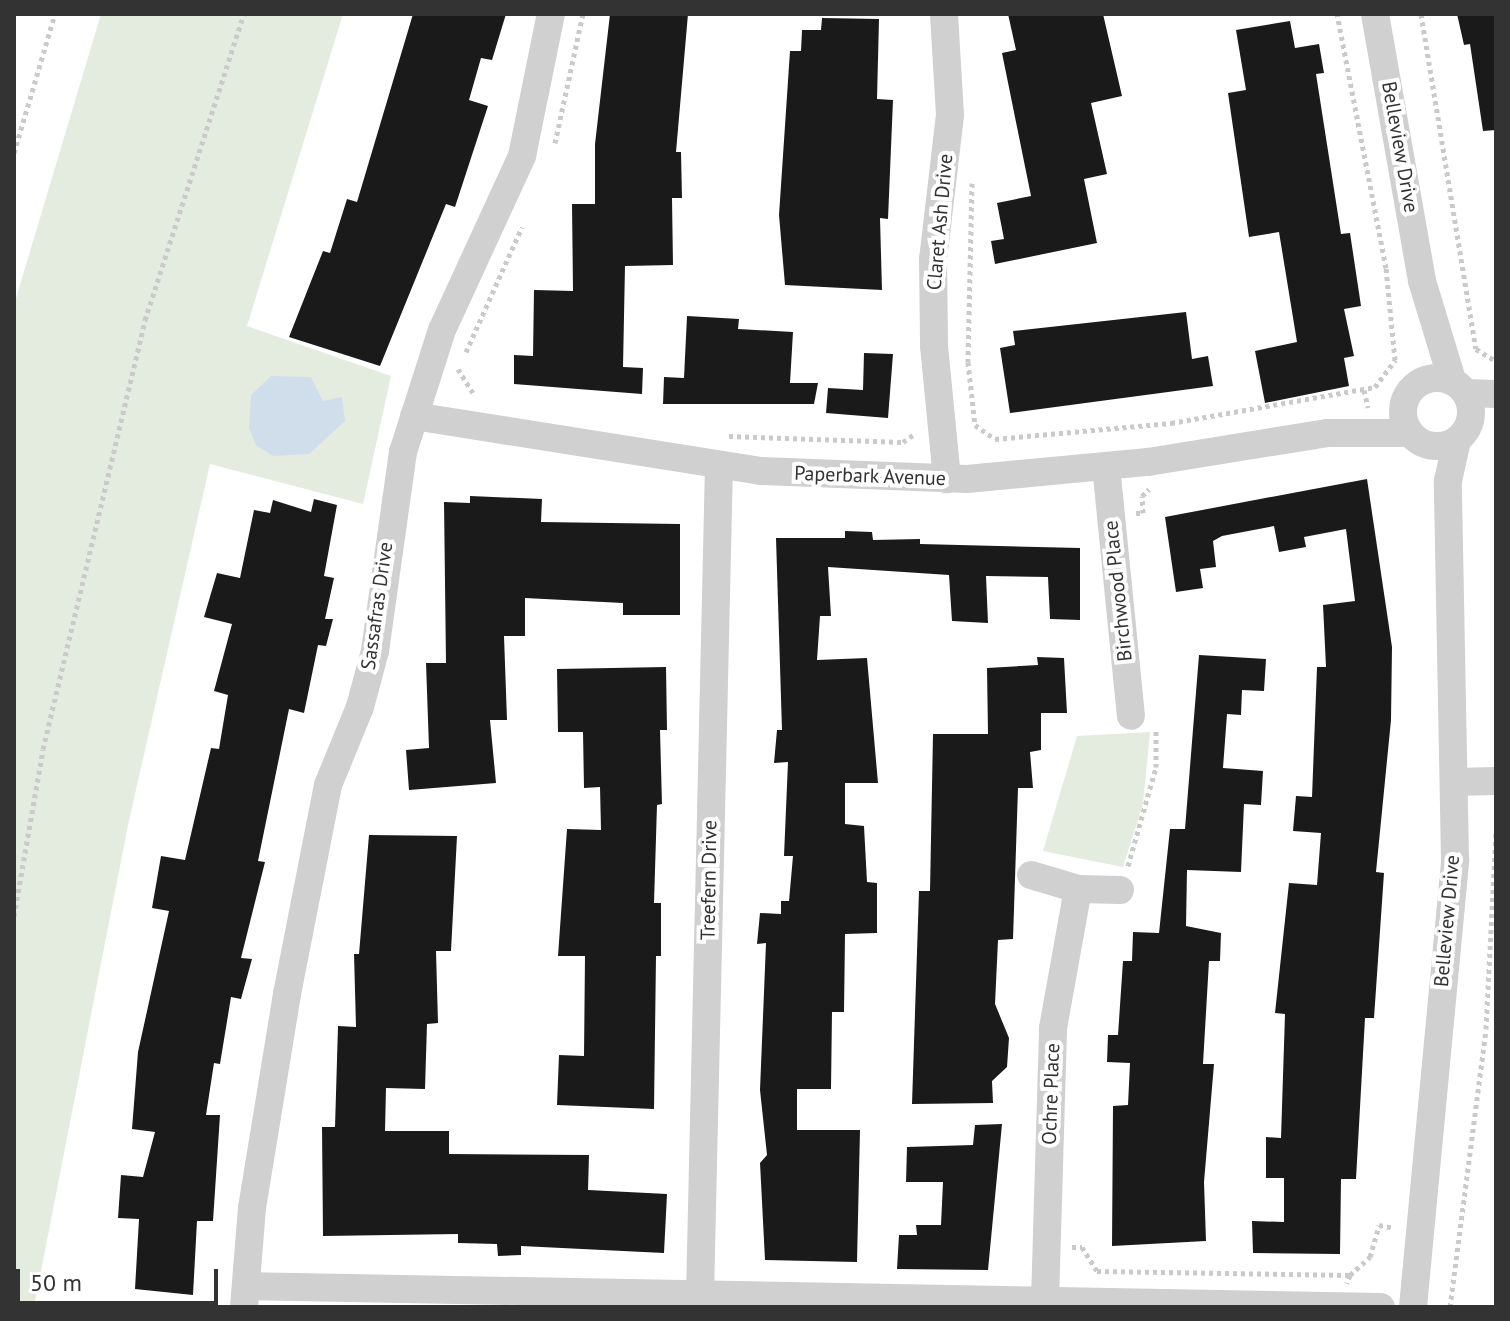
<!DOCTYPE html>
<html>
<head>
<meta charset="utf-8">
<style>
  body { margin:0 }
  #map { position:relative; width:1510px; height:1321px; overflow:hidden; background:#fff; font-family:"PT Sans",sans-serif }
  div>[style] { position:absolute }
  .green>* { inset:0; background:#e4ebdf }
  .water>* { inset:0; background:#d0deec }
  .building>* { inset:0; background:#1a1a1a }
  .path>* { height:5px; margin-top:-2.5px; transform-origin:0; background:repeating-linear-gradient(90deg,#cacaca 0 4px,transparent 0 8px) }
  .minor>* { height:28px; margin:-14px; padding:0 14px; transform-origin:14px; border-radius:14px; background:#d0d0d0 }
  .minor>.ring { margin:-14px; padding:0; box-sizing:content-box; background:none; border:28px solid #d0d0d0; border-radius:50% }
  span { translate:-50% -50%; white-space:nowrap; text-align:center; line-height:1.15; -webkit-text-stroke:8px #fff; paint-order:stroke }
  .street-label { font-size:20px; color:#333 }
  .frame { position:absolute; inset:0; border:16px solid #333; pointer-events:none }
  .scale { position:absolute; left:16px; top:1269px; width:202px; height:36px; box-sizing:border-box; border:4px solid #333; border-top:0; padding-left:10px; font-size:24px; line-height:28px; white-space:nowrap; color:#333; -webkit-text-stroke:6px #fff; paint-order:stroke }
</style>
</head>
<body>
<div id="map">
  <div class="green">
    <i style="clip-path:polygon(101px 14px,343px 14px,247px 326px,391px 376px,363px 504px,210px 464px,128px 825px,34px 1307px,14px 1307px,14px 305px)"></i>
    <i style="clip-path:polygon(1150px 732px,1143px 804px,1123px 867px,1043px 851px,1077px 736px)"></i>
  </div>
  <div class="water">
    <i style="clip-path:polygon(271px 376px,311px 377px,323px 401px,342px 397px,345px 421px,309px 454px,273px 456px,256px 445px,249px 428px,251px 395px)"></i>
  </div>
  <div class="building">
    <i style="clip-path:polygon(413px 14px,506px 14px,492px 60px,481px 58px,469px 100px,488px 106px,455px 207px,446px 204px,380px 366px,289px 337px,323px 251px,330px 253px,347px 199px,357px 202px)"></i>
    <i style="clip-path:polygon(610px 14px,688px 14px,676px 152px,681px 152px,682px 198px,672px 198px,673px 265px,625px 266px,623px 367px,643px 368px,642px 394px,514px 384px,514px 355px,533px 356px,534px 290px,573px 291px,572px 204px,595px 204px,595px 144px)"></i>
    <i style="clip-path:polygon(1008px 14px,1103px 14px,1122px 96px,1091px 103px,1107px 174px,1084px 179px,1097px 243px,995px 264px,991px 241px,1004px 239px,997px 203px,1031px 196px,1002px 53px,1016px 50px)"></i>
    <i style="clip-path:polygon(1457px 14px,1496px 14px,1496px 130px,1483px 131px,1470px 44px,1464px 45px)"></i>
    <i style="clip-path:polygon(822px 18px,879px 19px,877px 99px,893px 100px,888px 219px,880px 218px,882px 290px,785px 285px,779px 215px,790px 51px,801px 51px,802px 30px,821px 30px)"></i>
    <i style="clip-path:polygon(1290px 21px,1295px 48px,1319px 44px,1324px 73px,1316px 74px,1341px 234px,1350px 233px,1361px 306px,1344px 309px,1354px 356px,1344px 358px,1349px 386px,1265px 403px,1255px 351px,1297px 342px,1279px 232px,1249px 237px,1228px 93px,1246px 90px,1236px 30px)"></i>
    <i style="clip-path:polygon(1186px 312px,1192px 359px,1208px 356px,1213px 386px,1010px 413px,1000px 348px,1015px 345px,1013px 331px)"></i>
    <i style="clip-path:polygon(687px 316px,739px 319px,738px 329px,793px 332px,790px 383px,818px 383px,814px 404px,663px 404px,664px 377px,684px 378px)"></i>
    <i style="clip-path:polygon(864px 353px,893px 354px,888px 418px,826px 413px,828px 388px,863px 390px)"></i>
    <i style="clip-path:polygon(1367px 479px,1392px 647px,1391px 720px,1376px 872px,1384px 873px,1374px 1018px,1365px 1018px,1356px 1179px,1341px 1179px,1340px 1254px,1253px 1253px,1252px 1221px,1284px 1222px,1284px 1178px,1266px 1178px,1266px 1137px,1281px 1138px,1285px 1014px,1275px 1013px,1289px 883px,1317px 885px,1321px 833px,1293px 831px,1296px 796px,1312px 797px,1317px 667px,1326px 667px,1323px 605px,1355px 601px,1346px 529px,1304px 537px,1306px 547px,1279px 552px,1274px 526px,1222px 536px,1213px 541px,1216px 567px,1200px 569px,1203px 588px,1176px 592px,1165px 517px)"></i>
    <i style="clip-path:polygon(470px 496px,542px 499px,541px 522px,680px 524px,680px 615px,623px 615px,623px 603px,525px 598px,525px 636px,504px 636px,507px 720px,490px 720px,496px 783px,409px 790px,406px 750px,429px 748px,426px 663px,446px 663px,444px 502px,470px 503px)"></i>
    <i style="clip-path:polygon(314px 499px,337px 505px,324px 576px,334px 578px,325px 619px,333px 619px,326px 646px,318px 645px,304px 713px,289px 709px,258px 861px,265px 862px,241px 958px,252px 959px,241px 999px,231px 997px,220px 1064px,214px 1063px,206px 1115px,220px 1115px,213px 1221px,197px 1221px,193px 1295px,135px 1289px,139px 1219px,118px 1218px,121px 1175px,143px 1177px,155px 1132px,132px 1129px,138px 1052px,169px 911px,152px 908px,161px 856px,185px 860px,211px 748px,219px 749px,228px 695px,214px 691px,232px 624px,204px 617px,217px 573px,240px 578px,254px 510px,270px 513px,273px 500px,311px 512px)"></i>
    <i style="clip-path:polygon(845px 531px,872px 532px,873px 540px,920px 539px,920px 544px,1080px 548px,1080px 620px,1050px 619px,1048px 577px,986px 576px,988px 623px,952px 621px,949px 575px,828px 567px,831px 616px,820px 616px,817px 660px,867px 658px,878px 783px,845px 783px,845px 824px,864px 826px,867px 882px,877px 883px,877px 933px,845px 934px,844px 1012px,832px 1012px,831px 1089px,797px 1089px,797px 1130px,860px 1130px,857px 1262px,765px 1260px,760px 1163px,767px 1155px,760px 1090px,766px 943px,757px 944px,760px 913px,781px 914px,781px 901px,789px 901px,793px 856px,784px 856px,788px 762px,774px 763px,777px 730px,782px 730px,776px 538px,845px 538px)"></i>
    <i style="clip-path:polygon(1199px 655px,1266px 659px,1264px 691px,1242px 690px,1241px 715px,1227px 714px,1223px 768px,1263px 771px,1261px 805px,1244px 804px,1241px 872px,1187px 870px,1186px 926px,1221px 933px,1220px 961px,1209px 961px,1203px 1064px,1214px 1064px,1204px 1182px,1206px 1241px,1112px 1246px,1113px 1106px,1128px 1105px,1130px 1063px,1107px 1062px,1108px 1035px,1118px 1035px,1123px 961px,1132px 961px,1133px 932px,1159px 933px,1170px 829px,1185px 829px)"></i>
    <i style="clip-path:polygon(1037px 657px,1064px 658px,1067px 713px,1041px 713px,1041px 750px,1030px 752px,1033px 788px,1018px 788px,1013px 939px,998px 940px,995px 1004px,1009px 1038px,1007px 1067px,992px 1081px,993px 1103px,912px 1104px,919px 891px,930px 891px,933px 734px,988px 734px,987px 668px,1038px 665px)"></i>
    <i style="clip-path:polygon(666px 667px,667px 730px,660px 730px,662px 804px,657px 805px,654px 903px,661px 903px,661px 956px,656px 956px,654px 1109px,557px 1105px,559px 1055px,584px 1056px,585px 956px,558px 956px,567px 829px,601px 830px,600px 787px,584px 788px,583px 732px,558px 732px,557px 669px)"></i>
    <i style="clip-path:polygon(369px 835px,457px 836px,451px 951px,436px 951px,438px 1023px,427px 1024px,425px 1089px,386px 1088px,385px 1131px,449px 1131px,449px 1154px,589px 1155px,588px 1190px,667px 1194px,664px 1253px,521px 1246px,521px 1255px,498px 1256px,497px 1244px,458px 1243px,458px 1234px,323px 1236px,322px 1127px,335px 1127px,338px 1026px,356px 1027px,354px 954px,359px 954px)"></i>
    <i style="clip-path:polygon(1002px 1124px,988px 1270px,897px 1269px,899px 1235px,917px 1235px,916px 1225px,941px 1225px,943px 1182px,906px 1182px,907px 1147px,973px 1145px,975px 1125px)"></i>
  </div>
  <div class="path">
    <i style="left:1421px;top:14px;width:339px;rotate:80.7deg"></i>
    <i style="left:1476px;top:349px;width:23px;rotate:31deg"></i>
    <i style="left:555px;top:143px;width:132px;rotate:-77.8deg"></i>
    <i style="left:14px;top:153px;width:145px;rotate:-73.6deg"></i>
    <i style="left:972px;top:183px;width:179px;rotate:91.3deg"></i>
    <i style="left:968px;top:362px;width:63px;rotate:83.7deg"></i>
    <i style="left:975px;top:425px;width:24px;rotate:35deg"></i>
    <i style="left:995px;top:439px;width:177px;rotate:-5.2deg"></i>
    <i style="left:1171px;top:423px;width:207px;rotate:-10deg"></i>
    <i style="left:1375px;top:387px;width:34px;rotate:-53deg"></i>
    <i style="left:1395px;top:360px;width:92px;rotate:-95.6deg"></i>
    <i style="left:1386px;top:268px;width:259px;rotate:-100.9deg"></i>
    <i style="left:466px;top:352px;width:137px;rotate:-65.9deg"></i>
    <i style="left:458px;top:369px;width:31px;rotate:58deg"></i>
    <i style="left:1364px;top:390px;width:18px;rotate:77deg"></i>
    <i style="left:729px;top:436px;width:174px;rotate:2deg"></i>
    <i style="left:903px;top:442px;width:16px;rotate:-35deg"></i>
    <i style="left:1136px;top:513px;width:7px"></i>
    <i style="left:1143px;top:513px;width:17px;rotate:-93deg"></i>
    <i style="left:1142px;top:496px;width:10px;rotate:-45deg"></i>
    <i style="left:1128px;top:866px;width:103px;rotate:-74.2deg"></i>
    <i style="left:1156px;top:767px;width:39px;rotate:-90deg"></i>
    <i style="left:14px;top:916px;width:169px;rotate:-80.1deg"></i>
    <i style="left:43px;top:749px;width:441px;rotate:-76.6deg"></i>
    <i style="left:145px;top:320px;width:322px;rotate:-72.1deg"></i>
    <i style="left:1072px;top:1247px;width:10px"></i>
    <i style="left:1082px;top:1247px;width:28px;rotate:58deg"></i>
    <i style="left:1097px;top:1271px;width:253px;rotate:0.9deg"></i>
    <i style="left:1350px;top:1275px;width:9px;rotate:111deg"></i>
    <i style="left:1350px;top:1275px;width:27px;rotate:-42deg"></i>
    <i style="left:1370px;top:1257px;width:33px;rotate:-74deg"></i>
    <i style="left:1379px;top:1225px;width:15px;rotate:11deg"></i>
    <i style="left:1450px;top:1307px;width:280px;rotate:-82.6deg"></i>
    <i style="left:1486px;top:1029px;width:197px;rotate:-87.1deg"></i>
  </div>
  <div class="minor">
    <i style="left:944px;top:14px;width:101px;rotate:86.6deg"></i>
    <i style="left:950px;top:115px;width:145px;rotate:96.7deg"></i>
    <i style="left:933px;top:259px;width:87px;rotate:89.3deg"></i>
    <i style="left:934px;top:346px;width:134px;rotate:84.4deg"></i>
    <i style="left:1375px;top:14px;width:271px;rotate:80deg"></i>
    <i style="left:1422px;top:281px;width:103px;rotate:73.1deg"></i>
    <i class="ring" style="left:1403px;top:378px;width:40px;height:40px"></i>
    <i style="left:1466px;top:393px;width:30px;rotate:2deg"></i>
    <i style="left:414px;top:416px;width:350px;rotate:9deg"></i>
    <i style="left:760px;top:471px;width:207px;rotate:2.2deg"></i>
    <i style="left:967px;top:479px;width:182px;rotate:-5.4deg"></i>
    <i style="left:1148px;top:462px;width:181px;rotate:-9.2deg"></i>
    <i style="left:1327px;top:433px;width:82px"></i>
    <i style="left:1106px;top:466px;width:251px;rotate:84.3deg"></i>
    <i style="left:1454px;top:782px;width:42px;rotate:-1.4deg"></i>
    <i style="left:1031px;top:875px;width:49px;rotate:16.6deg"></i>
    <i style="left:1078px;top:889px;width:42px;rotate:1.4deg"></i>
    <i style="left:246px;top:1286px;width:1135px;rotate:1.06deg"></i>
    <i style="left:700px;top:1295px;width:830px;rotate:-88.69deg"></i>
    <i style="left:1045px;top:1301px;width:273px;rotate:-88.3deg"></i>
    <i style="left:1053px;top:1028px;width:141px;rotate:-79.8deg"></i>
    <i style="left:244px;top:1307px;width:99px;rotate:-85.4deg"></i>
    <i style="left:252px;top:1208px;width:217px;rotate:-80.7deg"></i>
    <i style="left:287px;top:994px;width:213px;rotate:-78.9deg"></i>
    <i style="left:328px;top:785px;width:84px;rotate:-67.7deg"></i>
    <i style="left:360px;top:707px;width:58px;rotate:-75deg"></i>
    <i style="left:375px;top:651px;width:201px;rotate:-82deg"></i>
    <i style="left:403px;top:452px;width:128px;rotate:-72.3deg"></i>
    <i style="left:442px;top:330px;width:192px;rotate:-65.3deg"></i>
    <i style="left:522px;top:156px;width:145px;rotate:-78.5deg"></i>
    <i style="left:1413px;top:1307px;width:450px;rotate:-84.6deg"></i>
    <i style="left:1455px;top:859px;width:378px;rotate:-91.1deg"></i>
    <i style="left:1448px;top:481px;width:42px;rotate:-77.6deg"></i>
  </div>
  <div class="street-label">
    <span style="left:1400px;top:147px;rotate:80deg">Belleview Drive</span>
    <span style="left:940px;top:222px;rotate:-85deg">Claret Ash Drive</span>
    <span style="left:870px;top:476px;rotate:2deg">Paperbark Avenue</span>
    <span style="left:1118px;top:591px;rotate:-96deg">Birchwood Place</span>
    <span style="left:377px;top:606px;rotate:-82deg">Sassafras Drive</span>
    <span style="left:709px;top:880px;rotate:-89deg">Treefern Drive</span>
    <span style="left:1447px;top:921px;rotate:-85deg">Belleview Drive</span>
    <span style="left:1051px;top:1094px;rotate:-88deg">Ochre Place</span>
  </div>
  <div class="frame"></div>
  <div class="scale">50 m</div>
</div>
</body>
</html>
